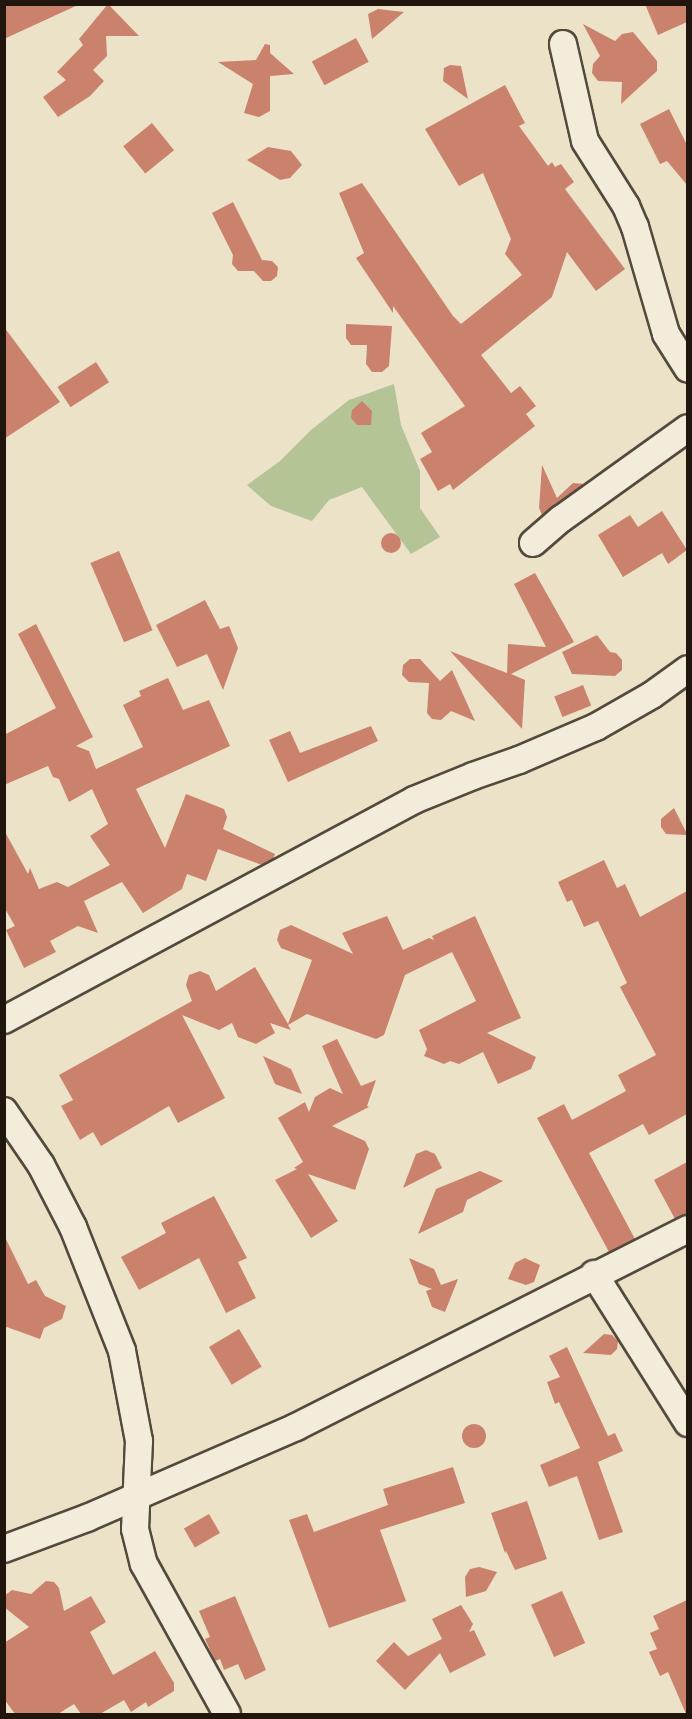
<!DOCTYPE html>
<html>
<head>
<meta charset="utf-8">
<style>
  body { margin:0 }
  #map { position:relative; width:692px; height:1719px; overflow:hidden; background:#ebe2c7; font-family:"Gentium Book Plus",serif }
  div>[style] { position:absolute }
  .green>* { inset:0; background:#b5c497 }
  .building>* { inset:0; background:#cb826d; transform-origin:0 0 }
  .round { border-radius:50% }
  .roads { filter:drop-shadow(2px 0 #54493c) drop-shadow(-2px 0 #54493c) drop-shadow(0 2px #54493c) drop-shadow(0 -2px #54493c) }
  .street>* { height:26px; margin:-13px; padding:0 13px; transform-origin:13px; border-radius:13px; background:#f2ecdb }
  span { translate:-50% -50%; white-space:nowrap; text-align:center; line-height:1.15; -webkit-text-stroke:5px #f2ecdb; paint-order:stroke }
  .frame { position:absolute; inset:0; border:6px solid #21160d; pointer-events:none }
</style>
</head>
<body>
<div id="map">
  <div class="green">
    <i style="clip-path:polygon(394px 384px,401px 425px,420px 471px,420px 508px,440px 537px,411px 554px,362px 487px,329px 500px,312px 521px,271px 506px,247px 485px,280px 461px,311px 430px,349px 400px)"></i>
  </div>
  <div class="building">
    <i style="clip-path:polygon(4px 4px,80px 4px,4px 39px)"></i>
    <i style="clip-path:polygon(108px 4px,139px 36px,106px 36px,107px 56px,93px 70px,104px 81px,90px 96px,58px 117px,43px 97px,66px 80px,57px 72px,83px 45px,79px 39px)"></i>
    <i style="clip-path:polygon(645px 4px,687px 4px,687px 22px,658px 35px)"></i>
    <i style="clip-path:polygon(378px 9px,404px 12px,372px 39px,368px 14px)"></i>
    <i style="clip-path:polygon(583px 24px,615px 41px,622px 34px,633px 32px,657px 61px,657px 71px,621px 104px,622px 82px,598px 81px,592px 73px,593px 64px,600px 56px)"></i>
    <i style="left:356px;top:38px;width:27px;height:50px;rotate:62deg"></i>
    <i style="clip-path:polygon(265px 44px,270px 45px,270px 53px,294px 74px,270px 76px,270px 111px,259px 117px,244px 113px,253px 84px,218px 62px,256px 60px)"></i>
    <i style="clip-path:polygon(450px 65px,461px 66px,468px 99px,443px 81px,444px 68px)"></i>
    <i style="clip-path:polygon(505px 85px,525px 123px,519px 126px,548px 166px,552px 162px,555px 167px,561px 164px,574px 182px,565px 189px,625px 269px,596px 291px,567px 252px,552px 297px,481px 355px,511px 393px,520px 386px,536px 406px,526px 414px,535px 426px,453px 490px,450px 484px,438px 491px,420px 459px,432px 452px,421px 433px,465px 406px,393px 306px,393px 313px,356px 258px,364px 253px,339px 193px,362px 183px,453px 316px,461px 324px,522px 275px,505px 254px,511px 239px,483px 173px,459px 186px,425px 129px)"></i>
    <i style="clip-path:polygon(669px 109px,687px 145px,687px 185px,667px 161px,660px 164px,640px 124px)"></i>
    <i style="left:152px;top:123px;width:35px;height:37px;rotate:51deg"></i>
    <i style="clip-path:polygon(268px 147px,291px 151px,302px 165px,290px 178px,280px 180px,247px 160px)"></i>
    <i style="clip-path:polygon(233px 202px,262px 260px,272px 261px,278px 267px,277px 276px,271px 281px,263px 281px,254px 271px,238px 271px,232px 264px,233px 255px,212px 213px)"></i>
    <i style="clip-path:polygon(346px 324px,392px 326px,389px 366px,382px 372px,372px 372px,366px 364px,367px 345px,351px 345px,346px 338px)"></i>
    <i style="clip-path:polygon(4px 327px,60px 402px,4px 439px)"></i>
    <i style="left:96px;top:362px;width:24px;height:46px;rotate:57deg"></i>
    <i style="clip-path:polygon(362px 401px,372px 411px,371px 425px,357px 425px,351px 418px,352px 410px)"></i>
    <i style="clip-path:polygon(542px 465px,557px 498px,573px 483px,584px 484px,542px 515px,539px 508px)"></i>
    <i style="clip-path:polygon(662px 511px,687px 550px,668px 564px,662px 553px,623px 577px,598px 535px,630px 515px,638px 527px)"></i>
    <i class="round" style="left:381px;top:533px;width:20px;height:20px"></i>
    <i style="left:119px;top:551px;width:86px;height:31px;rotate:67deg"></i>
    <i style="clip-path:polygon(535px 573px,574px 642px,511px 674px,525px 680px,522px 729px,450px 651px,507px 673px,508px 644px,546px 647px,514px 584px)"></i>
    <i style="clip-path:polygon(205px 600px,220px 629px,229px 626px,238px 648px,223px 690px,207px 654px,177px 667px,156px 625px)"></i>
    <i style="clip-path:polygon(36px 624px,93px 737px,76px 746px,89px 751px,96px 769px,143px 747px,123px 705px,141px 696px,139px 691px,168px 678px,183px 710px,209px 700px,230px 746px,136px 789px,165px 848px,186px 794px,224px 809px,227px 817px,223px 829px,275px 854px,273px 859px,262px 865px,218px 849px,206px 881px,187px 874px,182px 889px,143px 913px,122px 882px,84px 901px,98px 933px,78px 926px,50px 941px,56px 952px,24px 968px,6px 930px,15px 926px,4px 907px,4px 830px,28px 874px,30px 868px,39px 889px,57px 882px,68px 887px,110px 865px,90px 836px,108px 824px,92px 789px,69px 802px,59px 779px,53px 777px,48px 766px,4px 785px,4px 735px,56px 708px,18px 634px)"></i>
    <i style="clip-path:polygon(597px 635px,610px 652px,616px 653px,622px 660px,622px 670px,615px 676px,572px 674px,562px 652px)"></i>
    <i style="clip-path:polygon(410px 659px,420px 659px,440px 681px,452px 670px,475px 721px,451px 711px,441px 720px,432px 719px,427px 713px,429px 683px,409px 682px,402px 675px,403px 665px)"></i>
    <i style="left:583px;top:685px;width:22px;height:31px;rotate:68deg"></i>
    <i style="clip-path:polygon(371px 726px,378px 741px,288px 782px,269px 740px,290px 731px,300px 753px)"></i>
    <i style="clip-path:polygon(674px 808px,687px 834px,687px 835px,666px 834px,661px 827px,661px 819px)"></i>
    <i style="clip-path:polygon(604px 860px,617px 888px,625px 884px,640px 917px,687px 891px,687px 1114px,649px 1135px,643px 1124px,589px 1153px,635px 1239px,609px 1252px,537px 1118px,564px 1104px,572px 1120px,626px 1091px,618px 1075px,656px 1055px,620px 987px,627px 983px,598px 921px,584px 927px,572px 900px,567px 902px,558px 882px)"></i>
    <i style="clip-path:polygon(387px 916px,403px 950px,429px 938px,434px 940px,432px 936px,475px 916px,521px 1018px,487px 1033px,536px 1057px,531px 1069px,498px 1084px,483px 1052px,459px 1064px,450px 1061px,444px 1064px,424px 1056px,427px 1049px,419px 1030px,476px 1001px,452px 952px,405px 975px,384px 1035px,376px 1039px,307px 1014px,288px 1025px,291px 1030px,270px 1023px,275px 1033px,256px 1044px,238px 1037px,232px 1023px,219px 1030px,182px 1015px,225px 1098px,178px 1123px,169px 1106px,101px 1146px,93px 1132px,80px 1140px,61px 1106px,73px 1100px,59px 1075px,192px 1001px,186px 985px,189px 975px,200px 971px,209px 975px,216px 991px,255px 967px,288px 1024px,312px 960px,281px 948px,277px 940px,280px 930px,291px 925px,353px 954px,342px 933px)"></i>
    <i style="clip-path:polygon(337px 1039px,361px 1086px,376px 1080px,367px 1106px,369px 1107px,332px 1126px,365px 1141px,369px 1149px,355px 1190px,308px 1174px,338px 1221px,311px 1238px,275px 1180px,297px 1169px,294px 1168px,303px 1162px,278px 1118px,305px 1102px,309px 1112px,315px 1097px,330px 1088px,343px 1094px,322px 1046px)"></i>
    <i style="clip-path:polygon(263px 1056px,291px 1069px,302px 1094px,275px 1084px)"></i>
    <i style="clip-path:polygon(426px 1150px,435px 1154px,442px 1168px,403px 1188px,416px 1154px)"></i>
    <i style="clip-path:polygon(687px 1162px,687px 1214px,675px 1219px,654px 1180px)"></i>
    <i style="clip-path:polygon(480px 1171px,503px 1181px,467px 1200px,463px 1212px,418px 1234px,436px 1189px)"></i>
    <i style="clip-path:polygon(214px 1196px,247px 1258px,238px 1262px,256px 1298px,226px 1313px,199px 1258px,139px 1290px,121px 1257px,166px 1233px,161px 1223px)"></i>
    <i style="clip-path:polygon(4px 1235px,28px 1284px,36px 1280px,45px 1296px,66px 1306px,62px 1319px,44px 1328px,40px 1339px,4px 1326px)"></i>
    <i style="clip-path:polygon(409px 1258px,434px 1269px,441px 1285px,458px 1279px,445px 1312px,432px 1307px,426px 1291px,432px 1289px,419px 1284px)"></i>
    <i style="clip-path:polygon(525px 1258px,540px 1265px,534px 1282px,526px 1285px,508px 1279px,515px 1263px)"></i>
    <i style="left:239px;top:1329px;width:44px;height:35px;rotate:59deg"></i>
    <i style="clip-path:polygon(604px 1334px,612px 1335px,618px 1341px,617px 1349px,611px 1355px,583px 1353px)"></i>
    <i style="clip-path:polygon(567px 1347px,608px 1436px,615px 1433px,623px 1451px,598px 1462px,623px 1532px,599px 1540px,577px 1476px,549px 1487px,540px 1465px,580px 1448px,559px 1402px,555px 1404px,547px 1382px,560px 1377px,549px 1356px)"></i>
    <i class="round" style="left:462px;top:1424px;width:24px;height:24px"></i>
    <i style="clip-path:polygon(453px 1467px,465px 1503px,380px 1530px,406px 1601px,329px 1628px,289px 1520px,307px 1514px,314px 1532px,388px 1505px,383px 1489px)"></i>
    <i style="clip-path:polygon(527px 1501px,547px 1559px,515px 1570px,506px 1551px,505px 1553px,491px 1513px)"></i>
    <i style="left:209px;top:1514px;width:22px;height:29px;rotate:60deg"></i>
    <i style="clip-path:polygon(479px 1567px,497px 1572px,486px 1591px,466px 1597px,465px 1577px,470px 1569px)"></i>
    <i style="clip-path:polygon(46px 1581px,54px 1582px,59px 1588px,64px 1611px,91px 1596px,106px 1622px,90px 1632px,113px 1675px,155px 1651px,174px 1683px,174px 1691px,148px 1707px,146px 1702px,131px 1712px,124px 1700px,100px 1714px,81px 1714px,74px 1704px,58px 1714px,15px 1714px,4px 1699px,4px 1643px,29px 1627px,4px 1607px,4px 1596px,12px 1590px,31px 1594px)"></i>
    <i style="left:562px;top:1591px;width:57px;height:34px;rotate:66deg"></i>
    <i style="clip-path:polygon(235px 1596px,266px 1670px,245px 1680px,238px 1664px,224px 1670px,220px 1659px,215px 1661px,205px 1639px,210px 1637px,199px 1611px)"></i>
    <i style="clip-path:polygon(687px 1600px,687px 1714px,686px 1714px,668px 1672px,660px 1676px,649px 1652px,657px 1649px,650px 1633px,659px 1629px,653px 1616px)"></i>
    <i style="clip-path:polygon(461px 1605px,473px 1624px,469px 1632px,474px 1630px,486px 1655px,450px 1673px,440px 1653px,405px 1690px,376px 1661px,394px 1642px,408px 1656px,442px 1639px,432px 1619px)"></i>
  </div>
  <div class="roads">
    <div class="street">
      <i style="left:563px;top:44px;width:99px;rotate:77.2deg"></i>
      <i style="left:585px;top:141px;width:77px;rotate:57.8deg"></i>
      <i style="left:626px;top:206px;width:23px;rotate:67deg"></i>
      <i style="left:635px;top:227px;width:111px;rotate:73.8deg"></i>
      <i style="left:666px;top:334px;width:41px;rotate:57.8deg"></i>
      <i style="left:533px;top:543px;width:37px;rotate:-41deg"></i>
      <i style="left:561px;top:519px;width:156px;rotate:-35.6deg"></i>
      <i style="left:4px;top:1020px;width:465px;rotate:-28.2deg"></i>
      <i style="left:414px;top:800px;width:64px;rotate:-22.1deg"></i>
      <i style="left:473px;top:776px;width:49px;rotate:-19.2deg"></i>
      <i style="left:519px;top:760px;width:84px;rotate:-23.2deg"></i>
      <i style="left:596px;top:727px;width:64px;rotate:-29.7deg"></i>
      <i style="left:652px;top:695px;width:44px;rotate:-35.8deg"></i>
      <i style="left:4px;top:1111px;width:65px;rotate:55.6deg"></i>
      <i style="left:41px;top:1165px;width:70px;rotate:62.7deg"></i>
      <i style="left:73px;top:1227px;width:133px;rotate:68.4deg"></i>
      <i style="left:122px;top:1351px;width:92px;rotate:79.3deg"></i>
      <i style="left:139px;top:1441px;width:88px;rotate:92.6deg"></i>
      <i style="left:135px;top:1529px;width:36px;rotate:76deg"></i>
      <i style="left:144px;top:1564px;width:171px;rotate:61deg"></i>
      <i style="left:594px;top:1274px;width:176px;rotate:57.8deg"></i>
      <i style="left:4px;top:1549px;width:89px;rotate:-20.5deg"></i>
      <i style="left:87px;top:1518px;width:228px;rotate:-23.5deg"></i>
      <i style="left:296px;top:1427px;width:439px;rotate:-26.8deg"></i>
    </div>
  </div>
  <div class="frame"></div>
</div>
</body>
</html>
